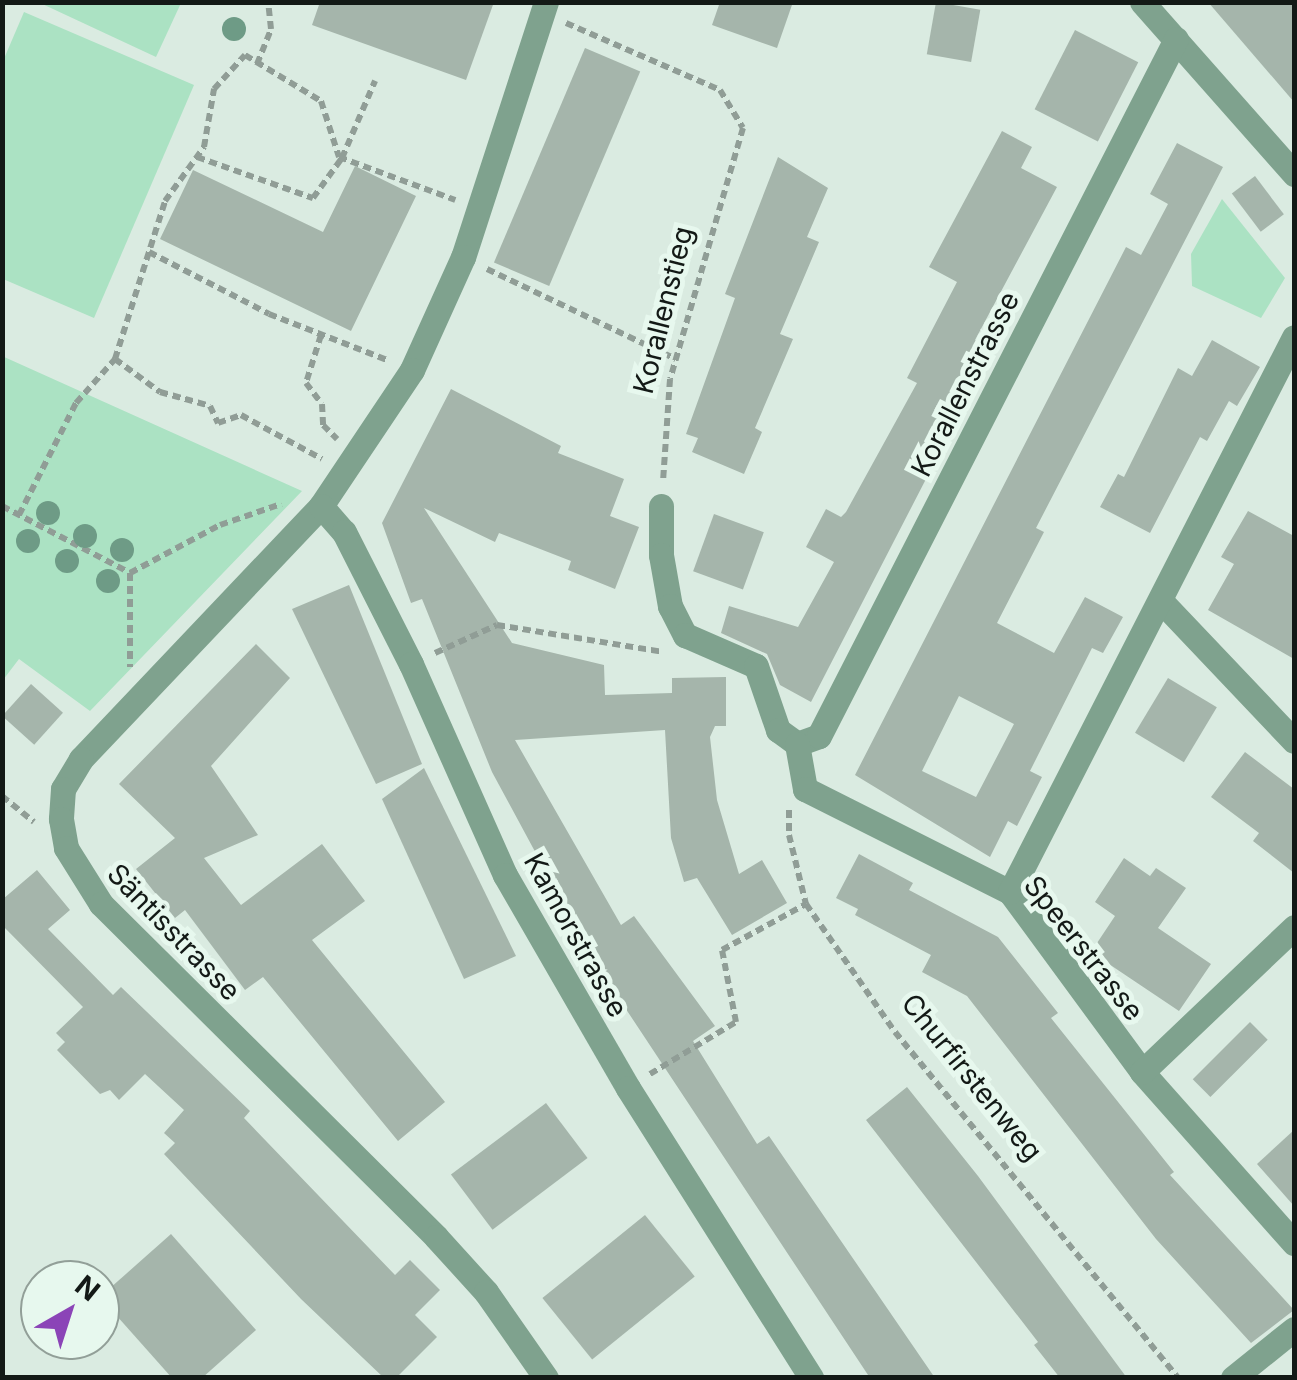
<!DOCTYPE html>
<html>
<head>
<meta charset="utf-8">
<style>
  body { margin:0 }
  #map { position:relative; width:1297px; height:1380px; overflow:hidden; background:#daebe1; font-family:Inter,sans-serif }
  div>[style] { position:absolute }
  .green>* { inset:0; background:#abe2c3 }
  .building>* { inset:0; background:#a5b5ab; transform-origin:0 0 }
  .path>* { height:6px; margin-top:-3px; transform-origin:0; background:repeating-linear-gradient(90deg,#909d96 0 8px,transparent 0 13px) }
  .street>* { height:25px; margin:-12.5px; padding:0 12.5px; transform-origin:12.5px; border-radius:12.5px; background:#7fa28e }
  .trees>* { width:24px; height:24px; margin:-12px; border-radius:50%; background:#6e9b86 }
  span { translate:-50% -50%; white-space:nowrap; text-align:center; line-height:1.15; -webkit-text-stroke:10px #e7f8ee; paint-order:stroke }
  .street-label { font-size:28px; color:#131916 }
  .frame { position:absolute; inset:0; border:5px solid #131916; pointer-events:none }
  .north { position:absolute; left:20px; top:1260px; width:100px; height:100px; box-sizing:border-box; background:#e7f8ee; border:2px solid #929f98; border-radius:50%; rotate:39deg; font-size:28px; font-weight:700; line-height:40px; text-align:center; color:#131916 }
  .north::after { content:''; display:block; margin:auto; width:35px; height:45px; background:#8b44b7; clip-path:polygon(50% 0,100% 100%,50% 72%,0 100%) }
</style>
</head>
<body>
<div id="map">
  <div class="green">
    <i style="clip-path:polygon(38px 2px,181px 2px,181px 3px,156px 57px)"></i>
    <i style="clip-path:polygon(24px 12px,194px 85px,94px 318px,3px 279px,3px 61px)"></i>
    <i style="clip-path:polygon(1222px 199px,1285px 278px,1261px 318px,1192px 286px,1191px 254px)"></i>
    <i style="clip-path:polygon(2px 356px,302px 491px,90px 711px,19px 659px,3px 680px)"></i>
  </div>
  <div class="building">
    <i style="clip-path:polygon(320px 2px,494px 2px,466px 80px,312px 25px)"></i>
    <i style="clip-path:polygon(720px 2px,793px 2px,777px 48px,712px 25px)"></i>
    <i style="left:936px;top:2px;width:45px;height:53px;rotate:10deg"></i>
    <i style="clip-path:polygon(1208px 2px,1294px 2px,1294px 102px)"></i>
    <i style="left:1075px;top:30px;width:71px;height:89px;rotate:27deg"></i>
    <i style="left:585px;top:48px;width:60px;height:233px;rotate:23deg"></i>
    <i style="clip-path:polygon(1002px 131px,1032px 147px,1021px 168px,1057px 187px,975px 340px,988px 347px,937px 443px,943px 446px,811px 702px,780px 685px,767px 654px,721px 633px,729px 606px,798px 627px,834px 562px,806px 547px,826px 509px,841px 517px,846px 512px,917px 383px,907px 378px,957px 282px,929px 267px)"></i>
    <i style="clip-path:polygon(evenodd,1177px 143px,1223px 167px,1036px 528px,1044px 532px,997px 623px,1054px 653px,1085px 597px,1123px 617px,1103px 653px,1092px 648px,1030px 771px,1042px 777px,1017px 826px,1008px 821px,990px 857px,855px 775px,1126px 247px,1141px 255px,1168px 204px,1150px 194px,1177px 143px,959px 696px,1014px 724px,976px 797px,922px 771px,959px 696px)"></i>
    <i style="clip-path:polygon(778px 157px,828px 188px,807px 237px,819px 242px,780px 334px,793px 339px,755px 428px,762px 432px,744px 474px,692px 452px,698px 438px,686px 434px,735px 298px,725px 294px)"></i>
    <i style="clip-path:polygon(355px 166px,416px 196px,351px 331px,160px 239px,193px 170px,323px 232px)"></i>
    <i style="left:1255px;top:176px;width:48px;height:29px;rotate:53deg"></i>
    <i style="clip-path:polygon(1212px 340px,1260px 367px,1237px 406px,1229px 401px,1207px 441px,1200px 437px,1150px 533px,1100px 507px,1118px 474px,1124px 477px,1178px 368px,1192px 376px)"></i>
    <i style="clip-path:polygon(451px 389px,561px 446px,558px 453px,624px 479px,610px 516px,639px 527px,615px 589px,568px 570px,571px 561px,499px 533px,495px 542px,424px 508px,512px 643px,604px 665px,605px 695px,672px 693px,672px 678px,726px 677px,726px 726px,715px 726px,710px 737px,717px 800px,739px 874px,762px 860px,787px 903px,732px 935px,697px 878px,684px 882px,671px 838px,665px 730px,515px 740px,621px 925px,634px 916px,715px 1026px,693px 1041px,757px 1144px,769px 1136px,935px 1378px,870px 1378px,530px 864px,539px 859px,492px 772px,422px 599px,411px 603px,382px 523px)"></i>
    <i style="clip-path:polygon(1248px 511px,1294px 536px,1294px 659px,1208px 610px,1234px 564px,1221px 557px)"></i>
    <i style="left:714px;top:514px;width:53px;height:61px;rotate:20deg"></i>
    <i style="clip-path:polygon(349px 585px,422px 764px,376px 784px,292px 609px)"></i>
    <i style="clip-path:polygon(256px 644px,290px 678px,211px 766px,258px 835px,204px 858px,241px 905px,322px 844px,365px 901px,312px 940px,445px 1102px,398px 1141px,263px 977px,245px 990px,185px 910px,175px 918px,136px 869px,175px 838px,119px 784px)"></i>
    <i style="left:1168px;top:678px;width:57px;height:64px;rotate:31deg"></i>
    <i style="left:31px;top:684px;width:43px;height:43px;rotate:42deg"></i>
    <i style="clip-path:polygon(1245px 752px,1294px 789px,1294px 873px,1253px 841px,1259px 833px,1211px 797px)"></i>
    <i style="clip-path:polygon(424px 768px,516px 956px,464px 979px,382px 799px)"></i>
    <i style="clip-path:polygon(859px 854px,913px 883px,909px 890px,998px 937px,1058px 1013px,1051px 1018px,1174px 1172px,1170px 1175px,1294px 1310px,1251px 1343px,1156px 1239px,967px 996px,922px 972px,931px 955px,855px 915px,858px 909px,836px 898px)"></i>
    <i style="clip-path:polygon(1124px 858px,1150px 876px,1156px 868px,1186px 888px,1158px 928px,1211px 964px,1179px 1011px,1091px 952px,1115px 916px,1095px 902px)"></i>
    <i style="clip-path:polygon(37px 870px,70px 910px,48px 929px,113px 995px,121px 987px,250px 1111px,244px 1118px,395px 1275px,410px 1260px,440px 1290px,415px 1315px,437px 1337px,396px 1378px,384px 1378px,301px 1299px,164px 1154px,175px 1143px,164px 1133px,184px 1110px,145px 1074px,119px 1100px,110px 1090px,100px 1094px,57px 1050px,65px 1042px,56px 1033px,83px 1007px,2px 925px,3px 899px)"></i>
    <i style="left:1250px;top:1022px;width:25px;height:81px;rotate:45deg"></i>
    <i style="clip-path:polygon(907px 1087px,978px 1176px,1127px 1378px,1060px 1378px,1034px 1345px,1038px 1342px,866px 1120px)"></i>
    <i style="left:546px;top:1103px;width:69px;height:119px;rotate:53deg"></i>
    <i style="clip-path:polygon(1294px 1130px,1294px 1206px,1257px 1164px)"></i>
    <i style="left:645px;top:1215px;width:79px;height:132px;rotate:51deg"></i>
    <i style="clip-path:polygon(171px 1234px,256px 1330px,202px 1378px,172px 1378px,100px 1297px)"></i>
  </div>
  <div class="path">
    <i style="left:566px;top:23px;width:168px;rotate:23.5deg"></i>
    <i style="left:720px;top:90px;width:44px;rotate:58.8deg"></i>
    <i style="left:743px;top:128px;width:261px;rotate:106.2deg"></i>
    <i style="left:670px;top:379px;width:103px;rotate:93.9deg"></i>
    <i style="left:257px;top:64px;width:38px;rotate:-68deg"></i>
    <i style="left:271px;top:29px;width:27px;rotate:-96deg"></i>
    <i style="left:197px;top:157px;width:123px;rotate:19.5deg"></i>
    <i style="left:313px;top:198px;width:49px;rotate:-54.1deg"></i>
    <i style="left:342px;top:158px;width:84px;rotate:-66.8deg"></i>
    <i style="left:149px;top:252px;width:135px;rotate:27.3deg"></i>
    <i style="left:269px;top:314px;width:127px;rotate:21.3deg"></i>
    <i style="left:487px;top:269px;width:209px;rotate:25.5deg"></i>
    <i style="left:321px;top:335px;width:50px;rotate:107.4deg"></i>
    <i style="left:306px;top:383px;width:26px;rotate:53deg"></i>
    <i style="left:322px;top:404px;width:21px;rotate:87deg"></i>
    <i style="left:323px;top:425px;width:20px;rotate:45deg"></i>
    <i style="left:115px;top:359px;width:56px;rotate:36.3deg"></i>
    <i style="left:160px;top:392px;width:52px;rotate:15.6deg"></i>
    <i style="left:210px;top:406px;width:19px;rotate:65deg"></i>
    <i style="left:218px;top:423px;width:24px;rotate:-19deg"></i>
    <i style="left:241px;top:415px;width:92px;rotate:28.5deg"></i>
    <i style="left:2px;top:506px;width:144px;rotate:27.6deg"></i>
    <i style="left:130px;top:573px;width:94px;rotate:90deg"></i>
    <i style="left:19px;top:515px;width:126px;rotate:-63deg"></i>
    <i style="left:76px;top:403px;width:59px;rotate:-48.4deg"></i>
    <i style="left:115px;top:359px;width:166px;rotate:-72.4deg"></i>
    <i style="left:165px;top:201px;width:67px;rotate:-54.2deg"></i>
    <i style="left:204px;top:147px;width:59px;rotate:-80.2deg"></i>
    <i style="left:214px;top:89px;width:46px;rotate:-47.6deg"></i>
    <i style="left:245px;top:55px;width:89px;rotate:31.2deg"></i>
    <i style="left:321px;top:101px;width:59px;rotate:72.2deg"></i>
    <i style="left:339px;top:157px;width:124px;rotate:20.3deg"></i>
    <i style="left:130px;top:573px;width:102px;rotate:-28.1deg"></i>
    <i style="left:220px;top:525px;width:65px;rotate:-19deg"></i>
    <i style="left:435px;top:653px;width:68px;rotate:-24.3deg"></i>
    <i style="left:497px;top:625px;width:168px;rotate:9.2deg"></i>
    <i style="left:2px;top:796px;width:41px;rotate:39.1deg"></i>
    <i style="left:789px;top:810px;width:25px;rotate:90deg"></i>
    <i style="left:789px;top:835px;width:71px;rotate:76.2deg"></i>
    <i style="left:806px;top:904px;width:156px;rotate:55.2deg"></i>
    <i style="left:895px;top:1032px;width:447px;rotate:50.7deg"></i>
    <i style="left:650px;top:1074px;width:100px;rotate:-31.2deg"></i>
    <i style="left:736px;top:1022px;width:73px;rotate:-101deg"></i>
    <i style="left:722px;top:950px;width:96px;rotate:-28.7deg"></i>
  </div>
  <div class="street">
    <i style="left:546px;top:2px;width:268px;rotate:108deg"></i>
    <i style="left:463px;top:257px;width:124px;rotate:114.3deg"></i>
    <i style="left:412px;top:370px;width:164px;rotate:123.8deg"></i>
    <i style="left:321px;top:506px;width:349px;rotate:133.5deg"></i>
    <i style="left:81px;top:759px;width:35px;rotate:121deg"></i>
    <i style="left:63px;top:789px;width:30px;rotate:94deg"></i>
    <i style="left:61px;top:819px;width:29px;rotate:80deg"></i>
    <i style="left:66px;top:848px;width:66px;rotate:58deg"></i>
    <i style="left:101px;top:904px;width:472px;rotate:44.8deg"></i>
    <i style="left:436px;top:1237px;width:74px;rotate:47.7deg"></i>
    <i style="left:486px;top:1292px;width:105px;rotate:55.1deg"></i>
    <i style="left:1142px;top:2px;width:230px;rotate:48.5deg"></i>
    <i style="left:321px;top:506px;width:35px;rotate:49deg"></i>
    <i style="left:344px;top:532px;width:148px;rotate:63.1deg"></i>
    <i style="left:411px;top:664px;width:231px;rotate:66deg"></i>
    <i style="left:505px;top:875px;width:246px;rotate:60deg"></i>
    <i style="left:628px;top:1088px;width:343px;rotate:57.7deg"></i>
    <i style="left:661px;top:506px;width:49px;rotate:90deg"></i>
    <i style="left:661px;top:555px;width:52px;rotate:80deg"></i>
    <i style="left:670px;top:606px;width:33px;rotate:63deg"></i>
    <i style="left:685px;top:635px;width:77px;rotate:23.6deg"></i>
    <i style="left:756px;top:666px;width:68px;rotate:71deg"></i>
    <i style="left:778px;top:730px;width:24px;rotate:36deg"></i>
    <i style="left:1161px;top:601px;width:193px;rotate:46.5deg"></i>
    <i style="left:797px;top:744px;width:23px;rotate:-20deg"></i>
    <i style="left:819px;top:736px;width:783px;rotate:-62.88deg"></i>
    <i style="left:797px;top:744px;width:46px;rotate:79.9deg"></i>
    <i style="left:805px;top:789px;width:229px;rotate:26.7deg"></i>
    <i style="left:1010px;top:892px;width:223px;rotate:53.7deg"></i>
    <i style="left:1142px;top:1072px;width:229px;rotate:48.4deg"></i>
    <i style="left:1010px;top:892px;width:623px;rotate:-62.9deg"></i>
    <i style="left:1142px;top:1072px;width:210px;rotate:-43.6deg"></i>
    <i style="left:1233px;top:1378px;width:78px;rotate:-38.8deg"></i>
  </div>
  <div class="trees">
    <i style="left:234px;top:29px"></i>
    <i style="left:48px;top:513px"></i>
    <i style="left:85px;top:536px"></i>
    <i style="left:28px;top:541px"></i>
    <i style="left:122px;top:550px"></i>
    <i style="left:67px;top:561px"></i>
    <i style="left:108px;top:581px"></i>
  </div>
  <div class="street-label">
    <span style="left:663px;top:310px;rotate:-76deg">Korallenstieg</span>
    <span style="left:965px;top:384px;rotate:-63deg">Korallenstrasse</span>
    <span style="left:174px;top:932px;rotate:46deg">Säntisstrasse</span>
    <span style="left:576px;top:935px;rotate:61deg">Kamorstrasse</span>
    <span style="left:1084px;top:948px;rotate:52deg">Speerstrasse</span>
    <span style="left:972px;top:1077px;rotate:51deg">Churfirstenweg</span>
  </div>
  <div class="frame"></div>
  <div class="north">N</div>
</div>
</body>
</html>
